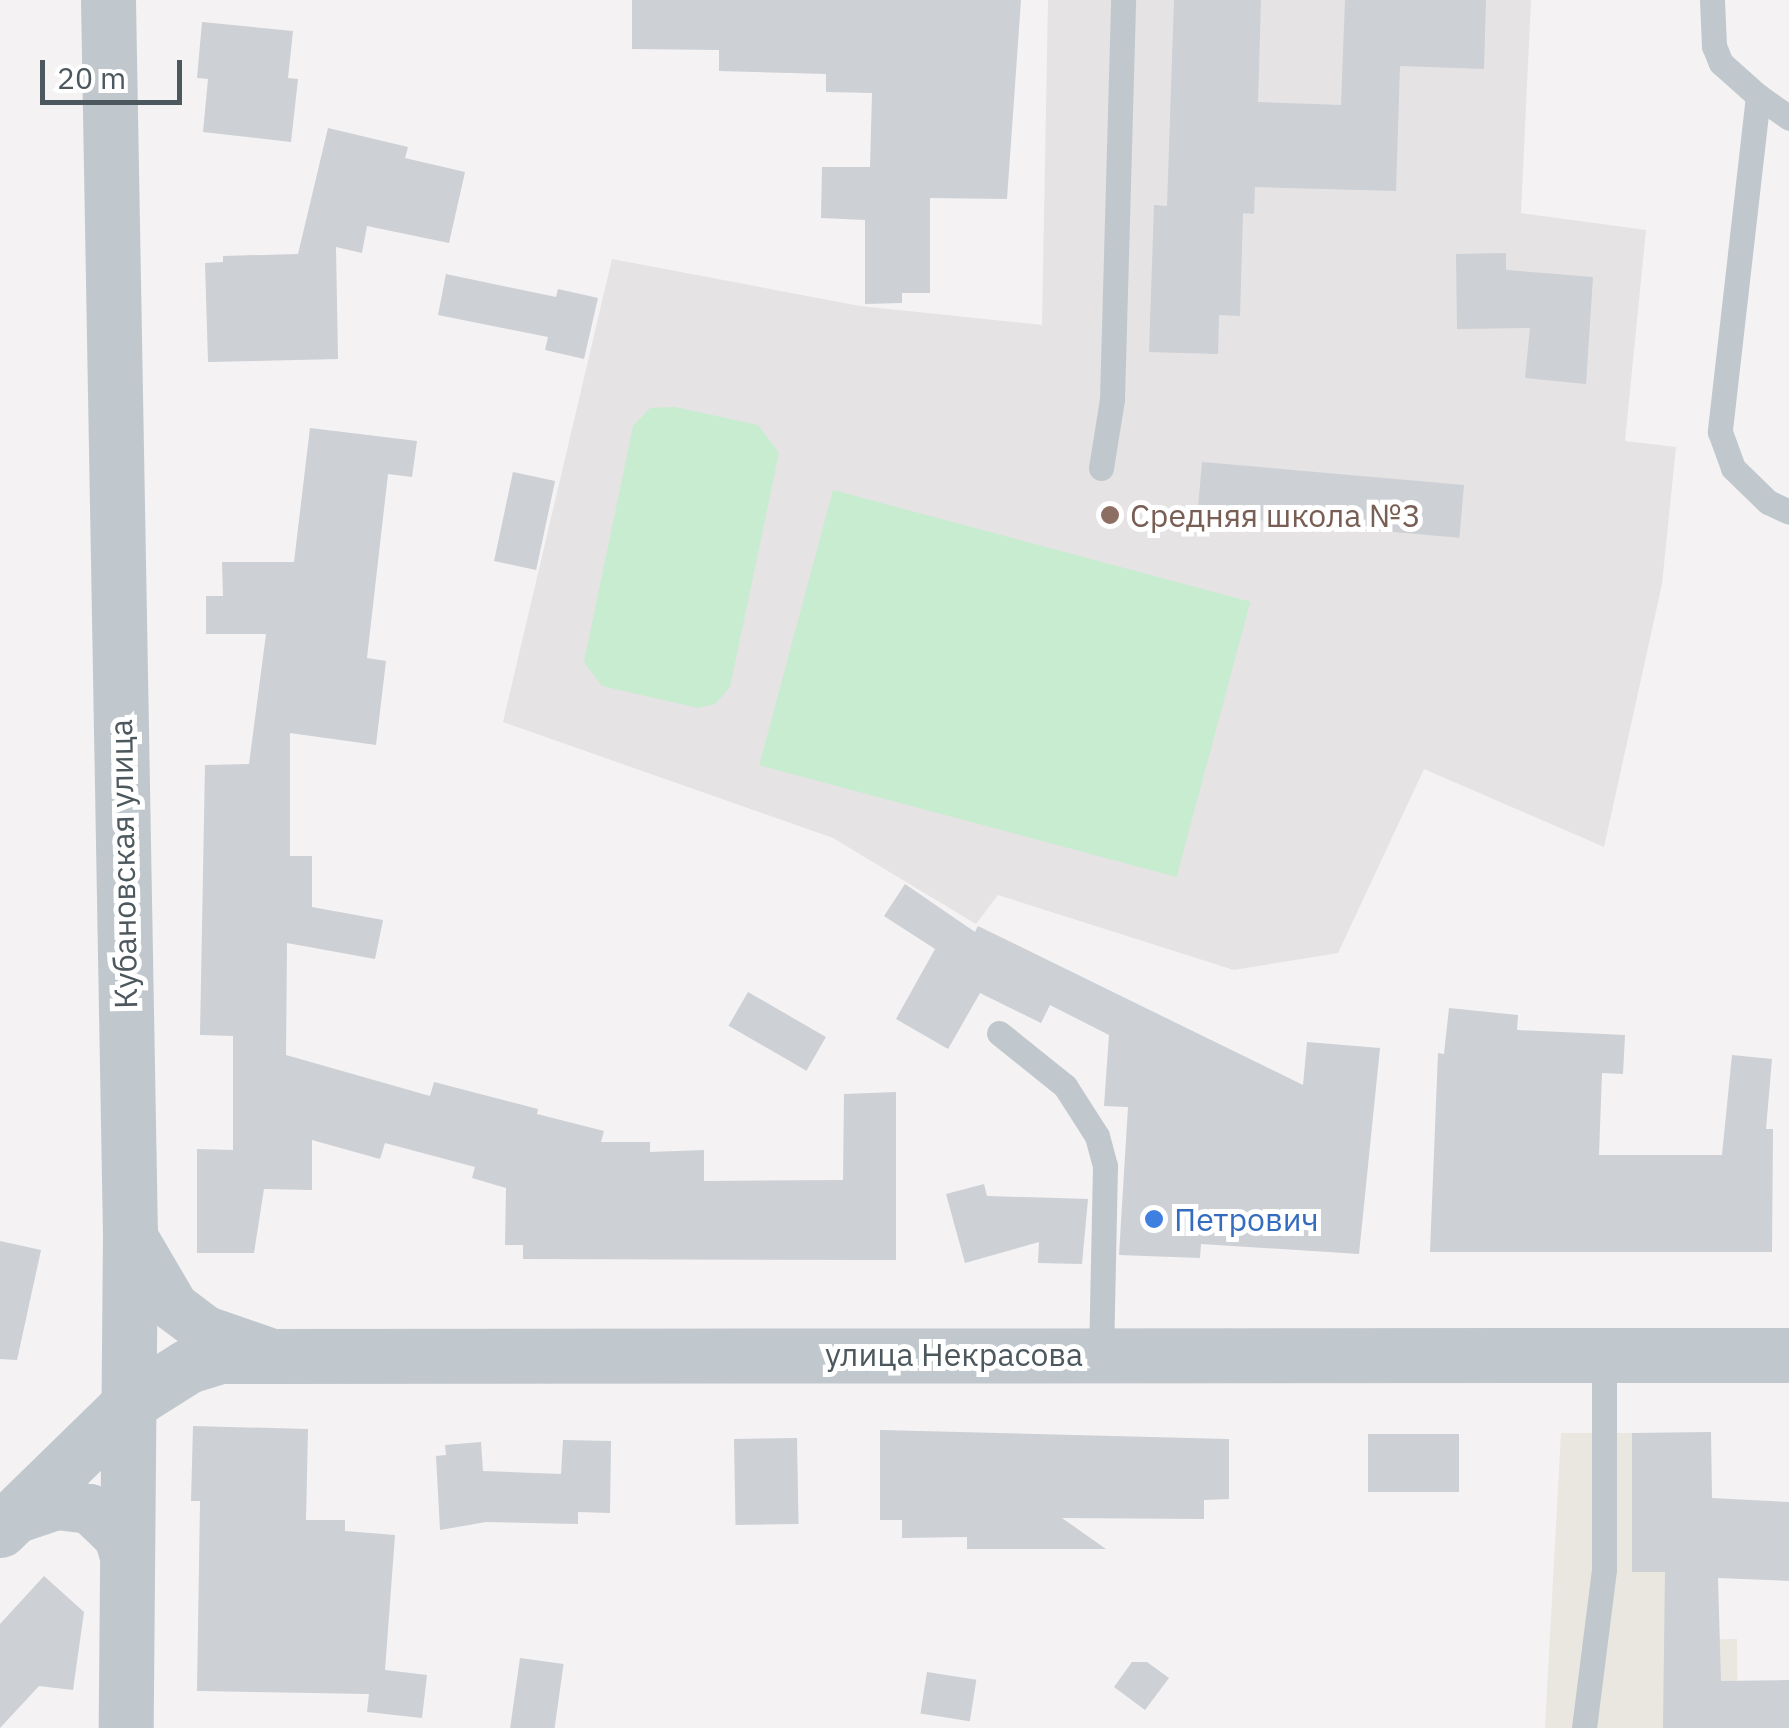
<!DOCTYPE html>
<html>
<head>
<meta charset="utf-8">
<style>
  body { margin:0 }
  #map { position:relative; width:1789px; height:1728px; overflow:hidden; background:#f4f2f3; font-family:"IBM Plex Sans",sans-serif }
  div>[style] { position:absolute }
  .commercial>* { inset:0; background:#eae6e0 }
  .education>* { inset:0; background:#e5e3e4 }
  .green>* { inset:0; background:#c7ecd0; transform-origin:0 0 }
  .building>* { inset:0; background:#cdd0d4; transform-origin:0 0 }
  .service>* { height:25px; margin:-12.5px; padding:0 12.5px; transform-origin:12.5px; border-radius:12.5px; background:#c0c8cd }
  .minor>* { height:50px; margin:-25px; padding:0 25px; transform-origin:25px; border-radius:25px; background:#c0c8cd }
  .tertiary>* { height:55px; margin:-27.5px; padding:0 27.5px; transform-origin:27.5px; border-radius:27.5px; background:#c0c8cd }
  .dots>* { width:28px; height:28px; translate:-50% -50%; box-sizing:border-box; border:5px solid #fff; border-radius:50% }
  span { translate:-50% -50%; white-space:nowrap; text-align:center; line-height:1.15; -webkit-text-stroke:10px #fff; paint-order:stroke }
  .education-label { font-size:32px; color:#785e54 }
  .left { translate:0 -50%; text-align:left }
  .street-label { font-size:32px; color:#4c585e }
  .shop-label { font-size:32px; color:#366cbe }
  .scale { position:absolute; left:40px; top:60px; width:142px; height:45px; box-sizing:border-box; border:5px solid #4c585e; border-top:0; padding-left:12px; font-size:30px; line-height:35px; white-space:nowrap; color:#4c585e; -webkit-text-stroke:8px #fff; paint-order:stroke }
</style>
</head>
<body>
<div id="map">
  <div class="commercial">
    <i style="clip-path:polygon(1561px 1433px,1632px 1433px,1632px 1571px,1665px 1572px,1665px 1640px,1737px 1639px,1738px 1728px,1545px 1728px)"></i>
  </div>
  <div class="education">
    <i style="clip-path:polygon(1048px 0,1531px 0,1521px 213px,1646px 230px,1625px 441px,1676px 447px,1662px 584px,1604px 847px,1424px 769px,1338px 953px,1234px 970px,998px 895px,976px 924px,833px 838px,503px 722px,612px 259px,860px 306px,1042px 325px)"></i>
  </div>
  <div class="green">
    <i style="clip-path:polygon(675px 407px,758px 425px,779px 453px,730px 687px,715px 704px,698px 708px,602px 686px,584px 662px,633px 426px,650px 408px)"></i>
    <i style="left:833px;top:490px;width:432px;height:285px;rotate:15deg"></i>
  </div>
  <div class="building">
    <i style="clip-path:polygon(632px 0,1021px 0,1007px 199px,930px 198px,930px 293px,902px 293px,902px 303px,865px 304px,865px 220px,821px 218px,822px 167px,870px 167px,872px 93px,826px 92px,826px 74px,719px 71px,719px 50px,632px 49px)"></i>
    <i style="clip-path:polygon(1174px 0,1261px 0,1258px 102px,1341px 105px,1345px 0,1486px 0,1484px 69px,1400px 66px,1396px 191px,1255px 187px,1254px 214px,1243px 213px,1240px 316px,1219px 315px,1218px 354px,1149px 352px,1154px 205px,1167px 206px)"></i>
    <i style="clip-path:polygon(202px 22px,293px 31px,288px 78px,298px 79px,291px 142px,203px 132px,208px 79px,197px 78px)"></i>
    <i style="clip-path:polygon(328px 128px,408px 147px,405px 158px,465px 172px,449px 243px,367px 226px,362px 253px,336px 247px,338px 359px,208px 362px,205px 263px,223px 262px,223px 256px,298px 254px)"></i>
    <i style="clip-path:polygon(1506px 253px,1506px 270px,1593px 277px,1586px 384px,1525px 378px,1530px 328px,1457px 329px,1456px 254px)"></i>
    <i style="clip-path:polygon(446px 274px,556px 297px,558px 289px,598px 298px,584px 359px,545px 350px,548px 337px,438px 315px)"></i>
    <i style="clip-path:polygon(310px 428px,417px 441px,412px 477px,388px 474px,367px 658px,386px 661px,376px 745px,290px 733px,290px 856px,312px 856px,312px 907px,383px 920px,375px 959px,287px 943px,286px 1055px,430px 1096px,434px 1082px,538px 1109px,537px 1114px,604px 1131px,601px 1142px,650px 1142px,650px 1152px,704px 1150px,704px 1181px,843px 1180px,844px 1094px,896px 1092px,896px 1260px,523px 1259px,523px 1245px,505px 1245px,506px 1188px,472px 1178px,475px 1167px,385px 1143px,380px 1159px,312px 1140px,312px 1190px,264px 1189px,254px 1253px,197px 1253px,197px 1149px,233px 1150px,233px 1036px,200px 1035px,205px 765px,249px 764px,266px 634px,206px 634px,206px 596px,223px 596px,222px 562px,294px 562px)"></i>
    <i style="left:1202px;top:462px;width:263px;height:53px;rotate:5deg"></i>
    <i style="left:513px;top:472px;width:43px;height:91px;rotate:12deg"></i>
    <i style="clip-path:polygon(905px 884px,975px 932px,978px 926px,1303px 1085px,1307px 1042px,1380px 1048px,1359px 1254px,1201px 1244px,1200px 1258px,1119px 1255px,1128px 1107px,1104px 1106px,1109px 1035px,1050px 1005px,1041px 1023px,980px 993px,948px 1049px,896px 1019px,935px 949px,884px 916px)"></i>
    <i style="left:748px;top:992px;width:90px;height:39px;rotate:30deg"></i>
    <i style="clip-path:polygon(1449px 1008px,1518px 1015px,1517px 1030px,1625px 1035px,1623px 1074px,1602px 1073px,1599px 1155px,1722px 1155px,1732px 1055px,1772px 1059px,1766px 1129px,1773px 1129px,1772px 1252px,1430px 1252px,1438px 1053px,1444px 1054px)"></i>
    <i style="clip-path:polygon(984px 1184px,987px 1196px,1088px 1199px,1082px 1264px,1038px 1263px,1039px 1242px,965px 1263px,946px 1194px)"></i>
    <i style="clip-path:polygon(0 1241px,41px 1250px,17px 1360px,0 1359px)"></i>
    <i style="clip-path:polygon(193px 1426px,308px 1429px,306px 1520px,345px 1520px,345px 1531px,395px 1535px,385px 1670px,427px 1675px,422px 1718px,367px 1712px,369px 1694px,197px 1691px,200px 1501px,191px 1501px)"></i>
    <i style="clip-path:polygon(880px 1430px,1229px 1439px,1229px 1499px,1204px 1500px,1204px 1519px,1062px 1518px,1106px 1549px,967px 1549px,967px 1537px,902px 1538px,902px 1520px,880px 1520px)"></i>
    <i style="clip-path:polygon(1711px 1432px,1712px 1498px,1789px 1502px,1789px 1581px,1718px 1578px,1721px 1681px,1789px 1680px,1789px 1728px,1663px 1728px,1665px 1572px,1632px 1572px,1632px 1433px)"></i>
    <i style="left:1368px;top:1434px;width:91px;height:58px"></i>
    <i style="left:797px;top:1438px;width:86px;height:63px;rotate:89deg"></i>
    <i style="clip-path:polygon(563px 1440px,611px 1441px,610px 1513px,578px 1512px,578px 1524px,486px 1522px,440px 1530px,436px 1456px,446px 1455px,445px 1445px,481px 1442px,483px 1471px,561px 1474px)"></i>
    <i style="clip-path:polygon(44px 1576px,84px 1612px,73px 1690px,39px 1686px,0 1728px,0 1624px)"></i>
    <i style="left:520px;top:1658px;width:44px;height:71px;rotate:8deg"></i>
    <i style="clip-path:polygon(1132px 1662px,1147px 1662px,1169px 1678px,1145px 1710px,1114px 1687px)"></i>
    <i style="left:927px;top:1672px;width:50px;height:42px;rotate:9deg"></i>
  </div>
  <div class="service">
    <i style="left:1712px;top:0;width:46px;rotate:87.5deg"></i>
    <i style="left:1714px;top:46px;width:18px;rotate:68deg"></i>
    <i style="left:1721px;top:63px;width:50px;rotate:41.7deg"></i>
    <i style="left:1758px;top:96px;width:338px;rotate:96.5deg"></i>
    <i style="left:1720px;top:432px;width:38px;rotate:70deg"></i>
    <i style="left:1733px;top:468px;width:49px;rotate:44.2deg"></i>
    <i style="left:1768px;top:502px;width:23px;rotate:25deg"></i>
    <i style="left:1758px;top:96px;width:38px;rotate:35deg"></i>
    <i style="left:1101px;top:468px;width:70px;rotate:-80.9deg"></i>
    <i style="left:1112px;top:399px;width:399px;rotate:-88.4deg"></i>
    <i style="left:999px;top:1033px;width:85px;rotate:38.8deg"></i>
    <i style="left:1065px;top:1086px;width:59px;rotate:57.4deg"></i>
    <i style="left:1097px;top:1136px;width:31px;rotate:75deg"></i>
    <i style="left:1105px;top:1166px;width:188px;rotate:91.2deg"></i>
    <i style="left:1584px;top:1728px;width:160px;rotate:-82.8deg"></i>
    <i style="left:1604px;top:1569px;width:212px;rotate:-90deg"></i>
  </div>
  <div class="minor">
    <i style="left:130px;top:1232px;width:87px;rotate:59.6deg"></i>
    <i style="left:174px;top:1307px;width:40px;rotate:37deg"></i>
    <i style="left:206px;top:1331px;width:68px;rotate:19deg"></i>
    <i style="left:9px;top:1521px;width:51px;rotate:-18.4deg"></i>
    <i style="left:57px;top:1505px;width:33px;rotate:7deg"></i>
    <i style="left:90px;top:1509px;width:40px;rotate:44deg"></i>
    <i style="left:119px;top:1537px;width:31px;rotate:73deg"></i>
  </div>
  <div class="tertiary">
    <i style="left:108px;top:0;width:1232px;rotate:88.98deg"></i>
    <i style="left:130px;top:1232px;width:496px;rotate:90.5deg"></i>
    <i style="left:0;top:1530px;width:183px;rotate:-44.3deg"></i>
    <i style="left:131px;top:1402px;width:67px;rotate:-32.3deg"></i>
    <i style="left:188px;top:1366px;width:34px;rotate:-17deg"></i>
    <i style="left:221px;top:1356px;width:1568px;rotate:-0.04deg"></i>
  </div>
  <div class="dots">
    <i style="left:1110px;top:515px;background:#8d6e63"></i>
    <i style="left:1154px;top:1219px;background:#3f7fe0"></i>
  </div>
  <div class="education-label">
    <span class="left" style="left:1130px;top:515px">Средняя школа №3</span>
  </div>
  <div class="street-label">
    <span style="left:123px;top:864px;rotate:-91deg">Кубановская улица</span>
    <span style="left:954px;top:1354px">улица Некрасова</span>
  </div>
  <div class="shop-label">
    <span class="left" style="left:1174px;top:1219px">Петрович</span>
  </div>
  <div class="scale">20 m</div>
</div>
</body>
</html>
